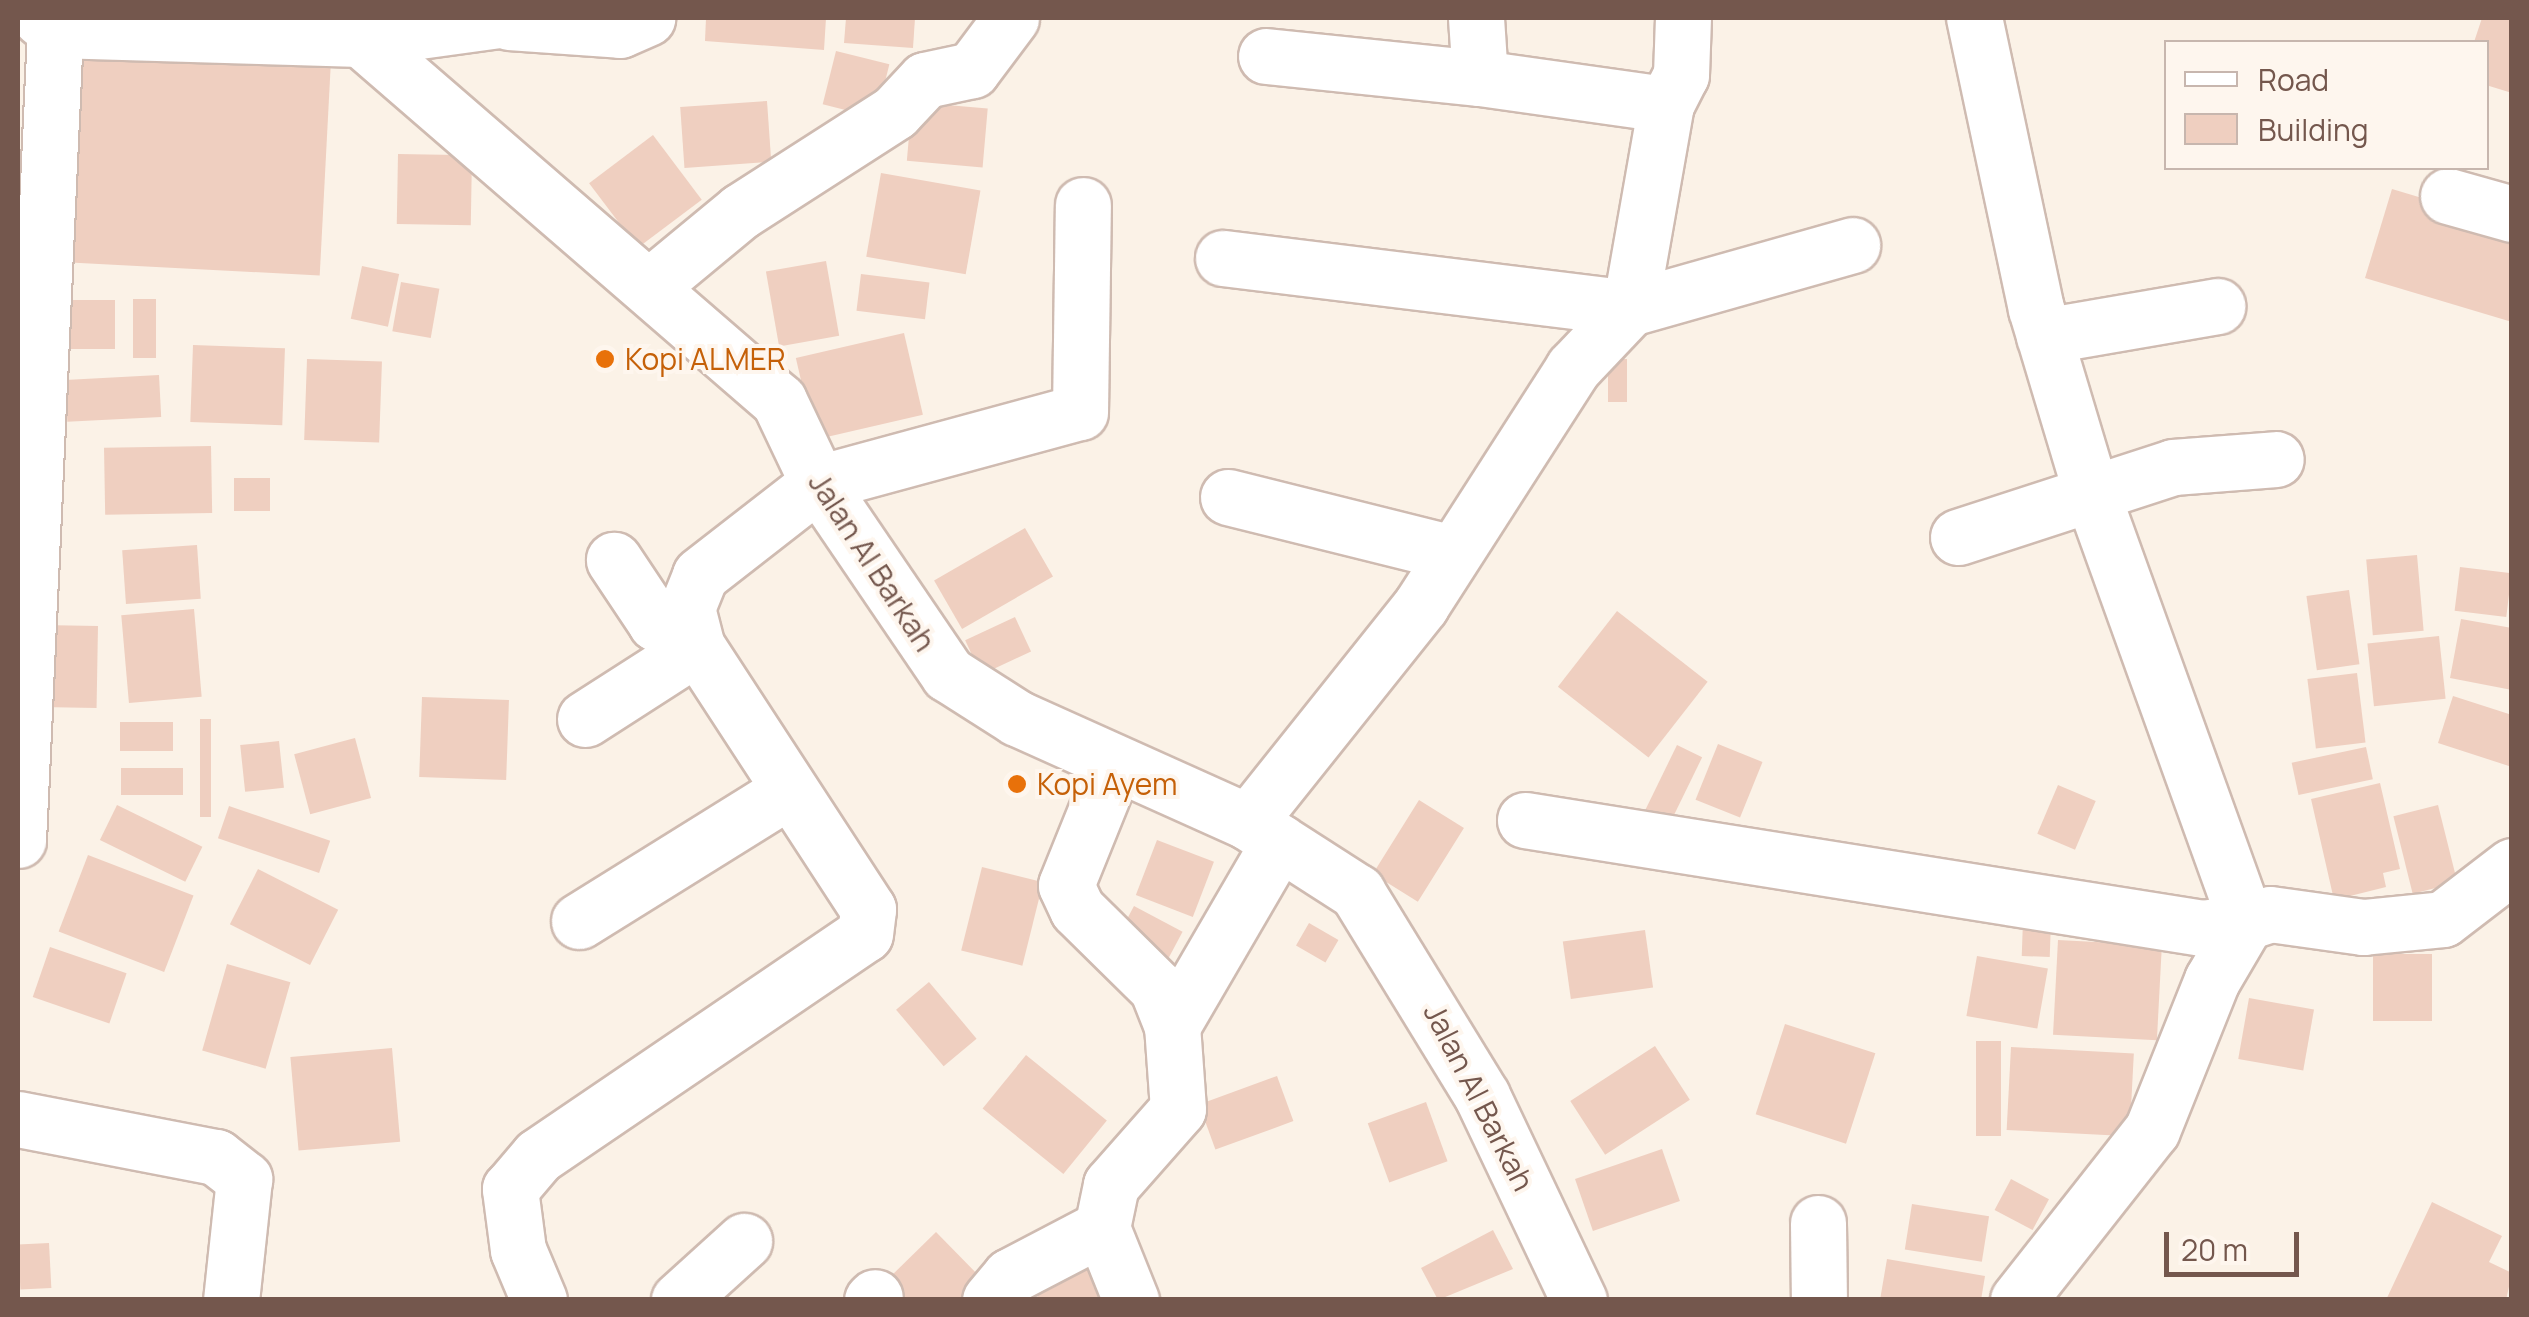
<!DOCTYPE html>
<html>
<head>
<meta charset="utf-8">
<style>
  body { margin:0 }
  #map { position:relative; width:2529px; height:1317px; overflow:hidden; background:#fbf2e7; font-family:Manrope,sans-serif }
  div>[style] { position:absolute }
  .building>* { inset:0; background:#efcfc0; transform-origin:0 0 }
  .roads { filter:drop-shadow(2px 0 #cfbbb1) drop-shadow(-2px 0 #cfbbb1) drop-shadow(0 2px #cfbbb1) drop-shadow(0 -2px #cfbbb1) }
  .minor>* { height:55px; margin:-27.5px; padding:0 27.5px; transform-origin:27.5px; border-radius:27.5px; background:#fff }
  .dots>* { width:28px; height:28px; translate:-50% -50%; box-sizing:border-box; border:5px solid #fef6ee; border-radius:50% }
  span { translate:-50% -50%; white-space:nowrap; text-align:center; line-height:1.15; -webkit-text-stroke:8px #fef6ee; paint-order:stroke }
  .food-label { font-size:30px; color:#c56008 }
  .left { translate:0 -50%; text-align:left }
  .street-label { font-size:30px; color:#74574d }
  .frame { position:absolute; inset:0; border:20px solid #74574d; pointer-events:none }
  .legend { position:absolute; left:2164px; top:40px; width:325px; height:130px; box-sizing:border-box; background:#fef6ee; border:2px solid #c7b6ae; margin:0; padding:12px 18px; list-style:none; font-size:30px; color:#74574d }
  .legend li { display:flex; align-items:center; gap:20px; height:50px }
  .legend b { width:50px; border:2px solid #c7b6ae }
  .scale { position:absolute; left:2164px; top:1232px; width:135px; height:45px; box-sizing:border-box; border:5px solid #74574d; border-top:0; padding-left:12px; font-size:30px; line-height:35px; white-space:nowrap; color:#74574d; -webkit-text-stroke:8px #fef6ee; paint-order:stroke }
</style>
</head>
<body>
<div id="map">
  <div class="building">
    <i style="clip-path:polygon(706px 18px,826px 18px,824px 50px,705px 41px)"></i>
    <i style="clip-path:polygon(846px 18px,915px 18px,913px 48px,844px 43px)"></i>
    <i style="clip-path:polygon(2482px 18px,2512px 18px,2512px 93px,2486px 85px,2486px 42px,2474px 42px)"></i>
    <i style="left:836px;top:51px;width:55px;height:55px;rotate:14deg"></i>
    <i style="left:67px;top:53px;width:264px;height:209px;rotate:3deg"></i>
    <i style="left:767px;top:101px;width:61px;height:87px;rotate:86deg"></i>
    <i style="left:912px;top:102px;width:76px;height:59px;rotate:5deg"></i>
    <i style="left:653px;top:135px;width:81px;height:80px;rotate:53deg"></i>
    <i style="left:398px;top:154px;width:74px;height:70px;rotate:1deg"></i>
    <i style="left:881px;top:173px;width:101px;height:85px;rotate:10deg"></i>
    <i style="clip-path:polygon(2392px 189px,2512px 225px,2512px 322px,2365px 278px)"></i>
    <i style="left:826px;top:261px;width:76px;height:61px;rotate:80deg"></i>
    <i style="left:362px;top:266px;width:38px;height:54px;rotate:12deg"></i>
    <i style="left:861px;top:274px;width:69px;height:37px;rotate:7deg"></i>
    <i style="left:401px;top:282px;width:39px;height:50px;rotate:10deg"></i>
    <i style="left:133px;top:299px;width:23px;height:59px"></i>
    <i style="left:70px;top:300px;width:45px;height:49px"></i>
    <i style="left:904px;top:333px;width:84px;height:111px;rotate:77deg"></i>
    <i style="left:193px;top:345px;width:92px;height:77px;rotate:2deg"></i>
    <i style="left:307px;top:359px;width:75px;height:81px;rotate:2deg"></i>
    <i style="left:1608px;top:359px;width:19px;height:43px"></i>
    <i style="left:159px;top:375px;width:42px;height:94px;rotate:87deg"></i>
    <i style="left:211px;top:446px;width:67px;height:107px;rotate:89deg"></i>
    <i style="left:270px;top:478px;width:33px;height:36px;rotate:90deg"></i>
    <i style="left:1025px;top:528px;width:56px;height:105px;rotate:60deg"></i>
    <i style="left:197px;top:545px;width:54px;height:75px;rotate:86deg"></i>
    <i style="left:2417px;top:555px;width:76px;height:51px;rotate:85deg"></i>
    <i style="left:2460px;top:567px;width:52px;height:44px;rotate:7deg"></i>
    <i style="left:2349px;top:590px;width:75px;height:43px;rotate:82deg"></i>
    <i style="left:194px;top:609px;width:88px;height:73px;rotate:85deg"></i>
    <i style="left:1617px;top:611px;width:115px;height:96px;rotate:38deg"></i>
    <i style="left:1015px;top:617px;width:38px;height:55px;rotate:65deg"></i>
    <i style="clip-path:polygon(2461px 619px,2512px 628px,2512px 690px,2450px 678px)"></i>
    <i style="left:42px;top:625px;width:56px;height:82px;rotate:1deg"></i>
    <i style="left:2439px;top:636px;width:63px;height:72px;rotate:84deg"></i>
    <i style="left:2357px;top:673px;width:70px;height:50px;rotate:83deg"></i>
    <i style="clip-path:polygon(2453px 696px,2512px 715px,2512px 767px,2438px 743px)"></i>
    <i style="left:422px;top:697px;width:87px;height:80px;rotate:2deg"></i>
    <i style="left:200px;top:719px;width:11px;height:98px"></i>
    <i style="left:173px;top:722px;width:29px;height:53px;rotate:90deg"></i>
    <i style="left:355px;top:738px;width:62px;height:63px;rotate:75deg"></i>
    <i style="left:279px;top:741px;width:47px;height:39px;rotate:84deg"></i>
    <i style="left:1718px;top:744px;width:48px;height:60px;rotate:22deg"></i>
    <i style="left:1677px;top:745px;width:28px;height:81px;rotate:26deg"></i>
    <i style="left:2366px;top:747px;width:33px;height:76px;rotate:78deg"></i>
    <i style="left:121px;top:768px;width:62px;height:27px"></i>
    <i style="clip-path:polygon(2380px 783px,2400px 869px,2383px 873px,2386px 887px,2334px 900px,2311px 799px)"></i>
    <i style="left:2058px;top:785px;width:41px;height:53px;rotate:23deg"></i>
    <i style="left:1419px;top:800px;width:53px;height:87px;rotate:32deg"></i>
    <i style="left:117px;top:805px;width:95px;height:39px;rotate:26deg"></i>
    <i style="left:2438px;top:805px;width:80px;height:46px;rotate:76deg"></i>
    <i style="left:229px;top:806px;width:107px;height:34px;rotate:19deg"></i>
    <i style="left:1157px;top:840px;width:61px;height:59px;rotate:21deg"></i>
    <i style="left:88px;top:855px;width:113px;height:82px;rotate:21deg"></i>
    <i style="left:982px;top:867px;width:63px;height:86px;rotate:14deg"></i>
    <i style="left:258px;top:869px;width:90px;height:62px;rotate:27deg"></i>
    <i style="left:1134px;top:906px;width:55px;height:34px;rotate:28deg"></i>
    <i style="left:2023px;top:920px;width:28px;height:36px;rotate:2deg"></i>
    <i style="left:1309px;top:923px;width:34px;height:26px;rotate:30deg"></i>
    <i style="left:1645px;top:930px;width:58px;height:83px;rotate:82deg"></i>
    <i style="left:2058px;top:940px;width:104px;height:95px;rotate:3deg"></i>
    <i style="left:50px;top:947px;width:81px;height:53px;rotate:19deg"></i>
    <i style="left:2373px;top:954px;width:59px;height:67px"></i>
    <i style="left:1977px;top:956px;width:72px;height:61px;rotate:10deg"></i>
    <i style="left:227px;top:964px;width:66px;height:90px;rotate:16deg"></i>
    <i style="left:929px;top:982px;width:74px;height:43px;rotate:50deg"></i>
    <i style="left:2249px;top:998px;width:66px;height:62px;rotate:10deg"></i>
    <i style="left:1785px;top:1024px;width:95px;height:95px;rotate:18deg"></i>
    <i style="left:1976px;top:1041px;width:25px;height:95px"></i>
    <i style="left:1655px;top:1046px;width:64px;height:101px;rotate:57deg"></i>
    <i style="left:2011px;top:1047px;width:123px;height:83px;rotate:3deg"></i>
    <i style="left:392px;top:1048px;width:94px;height:102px;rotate:85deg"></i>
    <i style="left:1026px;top:1055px;width:104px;height:69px;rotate:39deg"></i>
    <i style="left:1277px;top:1076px;width:48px;height:83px;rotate:70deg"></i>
    <i style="left:1426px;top:1102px;width:63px;height:62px;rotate:70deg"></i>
    <i style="left:1662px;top:1149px;width:55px;height:92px;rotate:71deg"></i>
    <i style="left:2011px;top:1179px;width:43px;height:35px;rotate:28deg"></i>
    <i style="clip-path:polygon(2432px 1202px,2502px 1236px,2489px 1262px,2512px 1273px,2506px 1300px,2386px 1300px)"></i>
    <i style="left:1912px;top:1204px;width:78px;height:46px;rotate:9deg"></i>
    <i style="clip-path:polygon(1493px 1230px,1513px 1269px,1438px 1300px,1421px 1268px)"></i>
    <i style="clip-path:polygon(936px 1232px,985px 1282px,967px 1300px,906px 1300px,887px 1280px)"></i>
    <i style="left:49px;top:1243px;width:45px;height:31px;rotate:87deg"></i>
    <i style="clip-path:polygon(1083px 1249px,1105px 1300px,1039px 1300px,1028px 1274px)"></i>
    <i style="clip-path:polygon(1887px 1259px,1985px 1276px,1981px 1300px,1880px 1300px)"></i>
  </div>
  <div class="roads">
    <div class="minor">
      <i style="left:40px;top:18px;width:19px;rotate:39deg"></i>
      <i style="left:55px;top:30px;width:306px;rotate:1.7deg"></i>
      <i style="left:361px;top:39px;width:553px;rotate:40.89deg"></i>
      <i style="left:779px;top:401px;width:91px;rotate:64.6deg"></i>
      <i style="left:818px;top:483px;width:231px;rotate:55.8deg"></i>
      <i style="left:948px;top:674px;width:82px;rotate:32.5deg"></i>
      <i style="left:1017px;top:718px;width:253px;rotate:24.2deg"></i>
      <i style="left:1248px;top:822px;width:130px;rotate:32.7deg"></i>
      <i style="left:1357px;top:892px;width:239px;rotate:58.5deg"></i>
      <i style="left:1482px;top:1096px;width:226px;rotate:64.6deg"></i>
      <i style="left:1476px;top:18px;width:60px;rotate:86.2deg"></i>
      <i style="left:1480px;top:78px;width:188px;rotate:8deg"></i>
      <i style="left:509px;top:22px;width:111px;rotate:4.1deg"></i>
      <i style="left:620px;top:30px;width:30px;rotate:-24deg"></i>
      <i style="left:361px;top:39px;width:154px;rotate:-7.8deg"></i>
      <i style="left:1266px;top:56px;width:215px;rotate:5.9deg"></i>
      <i style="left:2448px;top:196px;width:66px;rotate:15.7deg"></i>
      <i style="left:1223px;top:258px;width:410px;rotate:7deg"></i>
      <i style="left:1630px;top:308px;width:207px;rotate:-80deg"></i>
      <i style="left:1666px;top:104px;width:33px;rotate:-63deg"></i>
      <i style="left:1681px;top:75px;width:57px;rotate:-88deg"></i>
      <i style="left:649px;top:287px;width:119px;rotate:-39.6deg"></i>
      <i style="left:741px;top:211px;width:183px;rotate:-32.7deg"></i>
      <i style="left:895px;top:112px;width:44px;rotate:-46.8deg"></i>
      <i style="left:925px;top:80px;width:48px;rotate:-12deg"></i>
      <i style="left:972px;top:70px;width:65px;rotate:-53.1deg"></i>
      <i style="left:2044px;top:336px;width:176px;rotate:-9.8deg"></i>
      <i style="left:1228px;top:497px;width:231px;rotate:14deg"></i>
      <i style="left:1958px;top:537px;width:226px;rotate:-18deg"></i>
      <i style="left:2173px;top:467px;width:103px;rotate:-4.4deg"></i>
      <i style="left:585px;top:719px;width:133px;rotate:-32.7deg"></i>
      <i style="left:697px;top:647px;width:48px;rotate:-149.7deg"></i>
      <i style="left:656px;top:623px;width:76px;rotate:-123.7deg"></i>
      <i style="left:1525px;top:820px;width:686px;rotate:9.06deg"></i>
      <i style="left:2202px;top:928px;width:44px;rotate:-7.8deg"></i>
      <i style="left:2246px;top:922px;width:457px;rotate:-109.8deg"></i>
      <i style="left:2091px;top:492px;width:191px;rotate:-106.7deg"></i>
      <i style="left:2036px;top:309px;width:298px;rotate:-102deg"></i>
      <i style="left:1248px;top:822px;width:278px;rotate:-51.4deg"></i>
      <i style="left:1421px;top:605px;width:282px;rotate:-57.3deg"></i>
      <i style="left:1573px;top:368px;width:83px;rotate:-46.5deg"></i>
      <i style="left:1630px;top:308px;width:231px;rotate:-15.8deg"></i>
      <i style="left:18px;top:840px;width:811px;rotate:-87.38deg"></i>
      <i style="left:579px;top:921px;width:244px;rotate:-31.9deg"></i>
      <i style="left:1172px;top:1026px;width:213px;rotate:-59.8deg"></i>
      <i style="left:18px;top:1119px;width:202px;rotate:10.9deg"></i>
      <i style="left:216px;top:1157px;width:36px;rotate:38deg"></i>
      <i style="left:244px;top:1179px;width:122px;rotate:96.1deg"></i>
      <i style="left:1818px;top:1223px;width:77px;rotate:89.3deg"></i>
      <i style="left:1102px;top:1228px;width:78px;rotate:68.1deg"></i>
      <i style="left:539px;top:1300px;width:54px;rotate:-112.8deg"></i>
      <i style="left:518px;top:1250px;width:62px;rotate:-97.5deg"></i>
      <i style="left:510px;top:1189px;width:43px;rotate:-49.7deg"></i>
      <i style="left:538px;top:1156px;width:395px;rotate:-34.2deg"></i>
      <i style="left:865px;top:934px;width:25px;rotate:-83deg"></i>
      <i style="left:868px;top:909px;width:313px;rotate:-123.1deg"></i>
      <i style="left:697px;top:647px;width:40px;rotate:-104.4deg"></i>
      <i style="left:687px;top:608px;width:35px;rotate:-68deg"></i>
      <i style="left:700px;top:575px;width:150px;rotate:-37.9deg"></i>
      <i style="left:818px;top:483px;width:271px;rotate:-15.2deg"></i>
      <i style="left:1080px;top:412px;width:207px;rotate:-89.2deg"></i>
      <i style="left:679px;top:1300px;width:88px;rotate:-42.2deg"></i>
      <i style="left:872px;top:1300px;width:4px;rotate:-45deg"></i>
      <i style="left:990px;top:1300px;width:31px;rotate:-50deg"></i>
      <i style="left:1010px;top:1276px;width:104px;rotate:-27.6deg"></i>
      <i style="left:1102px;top:1228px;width:44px;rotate:-78.2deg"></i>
      <i style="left:1111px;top:1185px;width:101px;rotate:-48.6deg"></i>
      <i style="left:1178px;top:1109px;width:83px;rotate:-94.1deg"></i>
      <i style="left:1172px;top:1026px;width:41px;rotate:-111.5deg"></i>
      <i style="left:1157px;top:988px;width:112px;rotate:-135.4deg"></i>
      <i style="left:1077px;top:909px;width:26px;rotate:-115deg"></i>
      <i style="left:1066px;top:885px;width:131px;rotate:-68deg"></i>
      <i style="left:2018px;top:1300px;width:216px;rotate:-51.8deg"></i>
      <i style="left:2152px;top:1130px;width:162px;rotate:-68.2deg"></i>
      <i style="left:2212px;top:980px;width:67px;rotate:-59.6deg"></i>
      <i style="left:2246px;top:922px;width:25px;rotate:-18deg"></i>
      <i style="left:2270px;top:914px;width:94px;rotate:8deg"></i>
      <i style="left:2363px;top:927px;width:80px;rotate:-5.7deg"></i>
      <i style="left:2443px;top:919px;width:87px;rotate:-37.5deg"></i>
    </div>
  </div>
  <div class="dots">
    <i style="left:605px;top:359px;background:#e8710a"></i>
    <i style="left:1017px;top:784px;background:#e8710a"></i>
  </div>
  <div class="food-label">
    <span class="left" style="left:625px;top:359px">Kopi ALMER</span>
    <span class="left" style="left:1037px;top:784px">Kopi Ayem</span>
  </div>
  <div class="street-label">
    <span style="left:872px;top:562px;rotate:57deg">Jalan Al Barkah</span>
    <span style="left:1479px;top:1097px;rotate:63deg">Jalan Al Barkah</span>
  </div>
  <div class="frame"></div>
  <ul class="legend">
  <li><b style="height:12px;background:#fff"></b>Road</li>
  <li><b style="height:28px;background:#efcfc0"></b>Building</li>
  </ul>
  <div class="scale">20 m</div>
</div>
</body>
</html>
